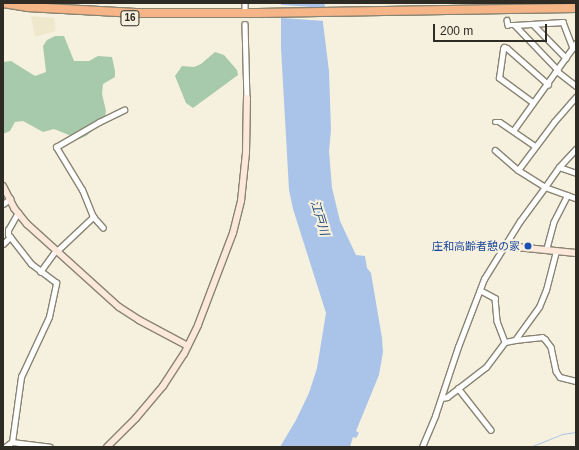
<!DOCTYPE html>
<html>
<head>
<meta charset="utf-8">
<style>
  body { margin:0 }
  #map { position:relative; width:579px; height:450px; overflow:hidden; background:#f6f1de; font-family:Arial,"Noto Sans JP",sans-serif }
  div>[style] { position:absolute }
  .built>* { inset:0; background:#efe8cd }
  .green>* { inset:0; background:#a6caab }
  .water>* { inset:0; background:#a9c4e8 }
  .pier>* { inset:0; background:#f6f1de; transform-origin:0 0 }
  .stream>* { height:1px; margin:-0.5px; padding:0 0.5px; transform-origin:0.5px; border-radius:0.5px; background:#a9c4e8 }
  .street-tunnel>* { height:4.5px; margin-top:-2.25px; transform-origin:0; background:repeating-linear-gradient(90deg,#cec9b9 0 4.5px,transparent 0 6.5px) }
  .roads { filter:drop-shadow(1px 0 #898473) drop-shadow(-1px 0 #898473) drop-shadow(0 1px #898473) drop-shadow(0 -1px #898473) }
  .street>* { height:4.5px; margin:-2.25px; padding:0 2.25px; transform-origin:2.25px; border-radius:2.25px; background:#fff }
  .secondary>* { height:6px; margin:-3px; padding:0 3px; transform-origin:3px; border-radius:3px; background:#fce9db }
  .highway>* { height:8px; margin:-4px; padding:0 4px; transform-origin:4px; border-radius:4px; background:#f6b586 }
  .dots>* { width:11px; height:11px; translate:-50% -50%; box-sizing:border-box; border:2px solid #f6f1de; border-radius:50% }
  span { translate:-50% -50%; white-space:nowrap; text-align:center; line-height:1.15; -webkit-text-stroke:4px #f6f1de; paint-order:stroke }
  .shield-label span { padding:1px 3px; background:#f6f1de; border:1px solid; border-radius:3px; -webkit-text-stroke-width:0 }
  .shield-label { font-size:10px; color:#2d2b24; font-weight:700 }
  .transit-label { font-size:11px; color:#164399 }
  .right { translate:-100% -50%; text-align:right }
  .water-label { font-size:12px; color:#254978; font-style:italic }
  .frame { position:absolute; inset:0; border:4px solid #2d2b24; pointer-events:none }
  .scale { position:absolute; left:433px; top:24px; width:114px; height:18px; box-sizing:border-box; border:2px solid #2d2b24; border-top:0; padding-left:5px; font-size:12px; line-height:14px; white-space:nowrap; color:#2d2b24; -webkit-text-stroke:3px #f6f1de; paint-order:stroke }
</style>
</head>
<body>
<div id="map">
  <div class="built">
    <i style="clip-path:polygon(31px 16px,54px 18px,56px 31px,35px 37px)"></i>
  </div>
  <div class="green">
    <i style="clip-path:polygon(55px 36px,64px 36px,74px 61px,89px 61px,98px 56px,112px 57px,115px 71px,115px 77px,103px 84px,102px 94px,106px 111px,104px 121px,86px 136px,79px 139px,54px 129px,43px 132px,23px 121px,15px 122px,10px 131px,3px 134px,3px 62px,11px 61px,35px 76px,46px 72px,43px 46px,47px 40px)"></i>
    <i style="clip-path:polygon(215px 52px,224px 55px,237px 70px,238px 75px,193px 108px,186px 103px,175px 76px,182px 66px,194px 67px,201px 64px)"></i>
  </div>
  <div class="water">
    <i style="clip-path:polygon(281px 3px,325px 3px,323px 23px,329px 71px,331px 130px,329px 151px,332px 188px,340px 221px,356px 255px,365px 256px,367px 268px,371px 273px,382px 338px,383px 352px,379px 375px,356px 431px,359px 433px,356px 438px,353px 437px,350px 447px,280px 447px,296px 420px,309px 393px,317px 368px,326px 313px,293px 209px,289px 190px,281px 48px)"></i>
  </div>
  <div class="pier">
    <i style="left:326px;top:8px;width:13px;height:47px;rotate:94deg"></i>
  </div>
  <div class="stream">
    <i style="left:530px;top:447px;width:35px;rotate:-22deg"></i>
    <i style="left:562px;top:434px;width:14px;rotate:-8deg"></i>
  </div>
  <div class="street-tunnel">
    <i style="left:507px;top:20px;width:17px;rotate:-87deg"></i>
  </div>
  <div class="roads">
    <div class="street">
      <i style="left:245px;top:3px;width:5px;rotate:90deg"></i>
      <i style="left:507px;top:20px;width:5px;rotate:79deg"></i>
      <i style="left:508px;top:25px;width:7px"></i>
      <i style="left:515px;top:25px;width:48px;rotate:-3.6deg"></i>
      <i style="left:563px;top:22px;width:28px;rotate:69deg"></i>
      <i style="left:245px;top:24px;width:74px;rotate:88.5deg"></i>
      <i style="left:515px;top:25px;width:62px;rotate:46.3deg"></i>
      <i style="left:534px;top:25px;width:46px;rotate:45.9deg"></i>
      <i style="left:557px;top:71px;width:24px;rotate:38deg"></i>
      <i style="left:533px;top:103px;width:42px;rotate:-143.7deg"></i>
      <i style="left:499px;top:78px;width:29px;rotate:-82deg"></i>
      <i style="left:503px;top:49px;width:2px;rotate:-63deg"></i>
      <i style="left:504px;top:47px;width:3px;rotate:18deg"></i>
      <i style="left:507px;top:48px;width:55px;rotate:41.3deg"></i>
      <i style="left:495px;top:122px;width:5px"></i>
      <i style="left:500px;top:122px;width:42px;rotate:34.4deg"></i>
      <i style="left:513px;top:131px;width:108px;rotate:-54.4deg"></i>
      <i style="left:495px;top:150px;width:30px;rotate:41deg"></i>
      <i style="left:518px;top:170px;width:32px;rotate:32deg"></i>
      <i style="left:545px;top:187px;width:33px;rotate:20deg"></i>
      <i style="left:559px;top:167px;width:18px;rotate:19deg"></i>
      <i style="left:518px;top:170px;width:60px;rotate:-53.1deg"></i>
      <i style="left:554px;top:122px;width:33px;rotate:-49deg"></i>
      <i style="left:3px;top:204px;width:9px;rotate:-36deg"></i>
      <i style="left:103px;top:228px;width:15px;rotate:-132deg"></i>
      <i style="left:93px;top:217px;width:29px;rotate:-112deg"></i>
      <i style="left:82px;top:190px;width:50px;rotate:-121.2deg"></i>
      <i style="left:56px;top:147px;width:50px;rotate:-30.2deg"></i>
      <i style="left:99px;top:122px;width:28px;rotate:-26deg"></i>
      <i style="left:477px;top:243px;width:29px;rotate:6deg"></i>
      <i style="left:3px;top:244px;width:10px;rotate:-45deg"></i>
      <i style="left:546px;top:250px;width:28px;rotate:-75deg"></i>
      <i style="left:553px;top:223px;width:31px;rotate:-63deg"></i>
      <i style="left:57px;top:251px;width:50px;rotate:-43.4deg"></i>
      <i style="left:40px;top:272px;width:27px;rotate:-54deg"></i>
      <i style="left:480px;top:290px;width:17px;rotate:28deg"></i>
      <i style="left:495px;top:298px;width:23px;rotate:85deg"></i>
      <i style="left:497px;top:321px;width:22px;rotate:69deg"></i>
      <i style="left:515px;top:340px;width:41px;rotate:-54deg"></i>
      <i style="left:539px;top:307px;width:18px;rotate:-68deg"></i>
      <i style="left:546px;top:290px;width:40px;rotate:-75.6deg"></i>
      <i style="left:458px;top:388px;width:53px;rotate:51.8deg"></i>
      <i style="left:442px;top:398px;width:5px;rotate:-11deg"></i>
      <i style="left:447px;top:397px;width:49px;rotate:-37.6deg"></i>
      <i style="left:486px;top:367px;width:31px;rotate:-53deg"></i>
      <i style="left:505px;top:342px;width:10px;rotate:-11deg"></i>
      <i style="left:515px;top:340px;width:27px;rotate:-6deg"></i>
      <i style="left:542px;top:337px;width:4px;rotate:34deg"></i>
      <i style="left:545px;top:339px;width:10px;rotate:53deg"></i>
      <i style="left:551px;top:347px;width:25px;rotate:78deg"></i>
      <i style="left:556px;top:371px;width:7px;rotate:56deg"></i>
      <i style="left:560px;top:377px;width:16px;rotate:14deg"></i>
      <i style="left:12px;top:442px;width:66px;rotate:-82.1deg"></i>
      <i style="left:21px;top:377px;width:66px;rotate:-65deg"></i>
      <i style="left:49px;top:317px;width:35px;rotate:-78deg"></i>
      <i style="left:56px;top:283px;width:31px;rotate:-143deg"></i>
      <i style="left:31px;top:264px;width:37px;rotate:-128deg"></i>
      <i style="left:8px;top:235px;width:5px;rotate:-90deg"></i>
      <i style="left:8px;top:230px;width:20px;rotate:-60deg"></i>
      <i style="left:5px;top:447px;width:9px;rotate:-36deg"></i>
      <i style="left:12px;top:442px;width:38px;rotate:7deg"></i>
      <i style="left:422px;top:447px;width:34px;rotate:-67deg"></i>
      <i style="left:435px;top:416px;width:73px;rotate:-71.6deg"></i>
      <i style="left:458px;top:347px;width:73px;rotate:-69.1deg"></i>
      <i style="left:484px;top:279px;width:68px;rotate:-58.2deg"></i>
      <i style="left:520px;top:221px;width:42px;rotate:-53.7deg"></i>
      <i style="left:545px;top:187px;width:24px;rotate:-55deg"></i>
      <i style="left:559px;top:167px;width:25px;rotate:-47deg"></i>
    </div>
    <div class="secondary">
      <i style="left:3px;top:186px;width:25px;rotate:63deg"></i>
      <i style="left:14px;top:208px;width:21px;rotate:51deg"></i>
      <i style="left:27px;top:224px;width:124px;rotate:42.1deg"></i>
      <i style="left:119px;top:307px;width:24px;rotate:33deg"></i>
      <i style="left:139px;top:320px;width:55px;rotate:28deg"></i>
      <i style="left:506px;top:246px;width:70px;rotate:5.7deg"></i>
      <i style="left:107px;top:447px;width:41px;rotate:-45deg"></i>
      <i style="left:136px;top:418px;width:42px;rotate:-49.8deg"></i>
      <i style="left:163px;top:386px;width:38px;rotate:-57deg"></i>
      <i style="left:184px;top:354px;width:32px;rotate:-64deg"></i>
      <i style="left:198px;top:325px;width:98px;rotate:-69.2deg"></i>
      <i style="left:233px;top:233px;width:33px;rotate:-76deg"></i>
      <i style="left:241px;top:201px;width:48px;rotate:-84.1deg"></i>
      <i style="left:246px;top:153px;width:55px;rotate:-89deg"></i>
    </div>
    <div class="highway">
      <i style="left:3px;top:3px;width:24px;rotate:9deg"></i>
      <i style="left:27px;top:7px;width:109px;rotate:3.2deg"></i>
      <i style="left:136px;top:13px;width:121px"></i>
      <i style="left:257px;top:13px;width:319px;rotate:-0.9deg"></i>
    </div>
  </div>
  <div class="dots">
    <i style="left:528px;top:246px;background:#1a4fb4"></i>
  </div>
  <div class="shield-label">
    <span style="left:130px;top:18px">16</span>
  </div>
  <div class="transit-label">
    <span class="right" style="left:520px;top:246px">庄和高齢者憩の家</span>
  </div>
  <div class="water-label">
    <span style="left:319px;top:218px;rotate:73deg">江戸川</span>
  </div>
  <div class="frame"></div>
  <div class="scale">200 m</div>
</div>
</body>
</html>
